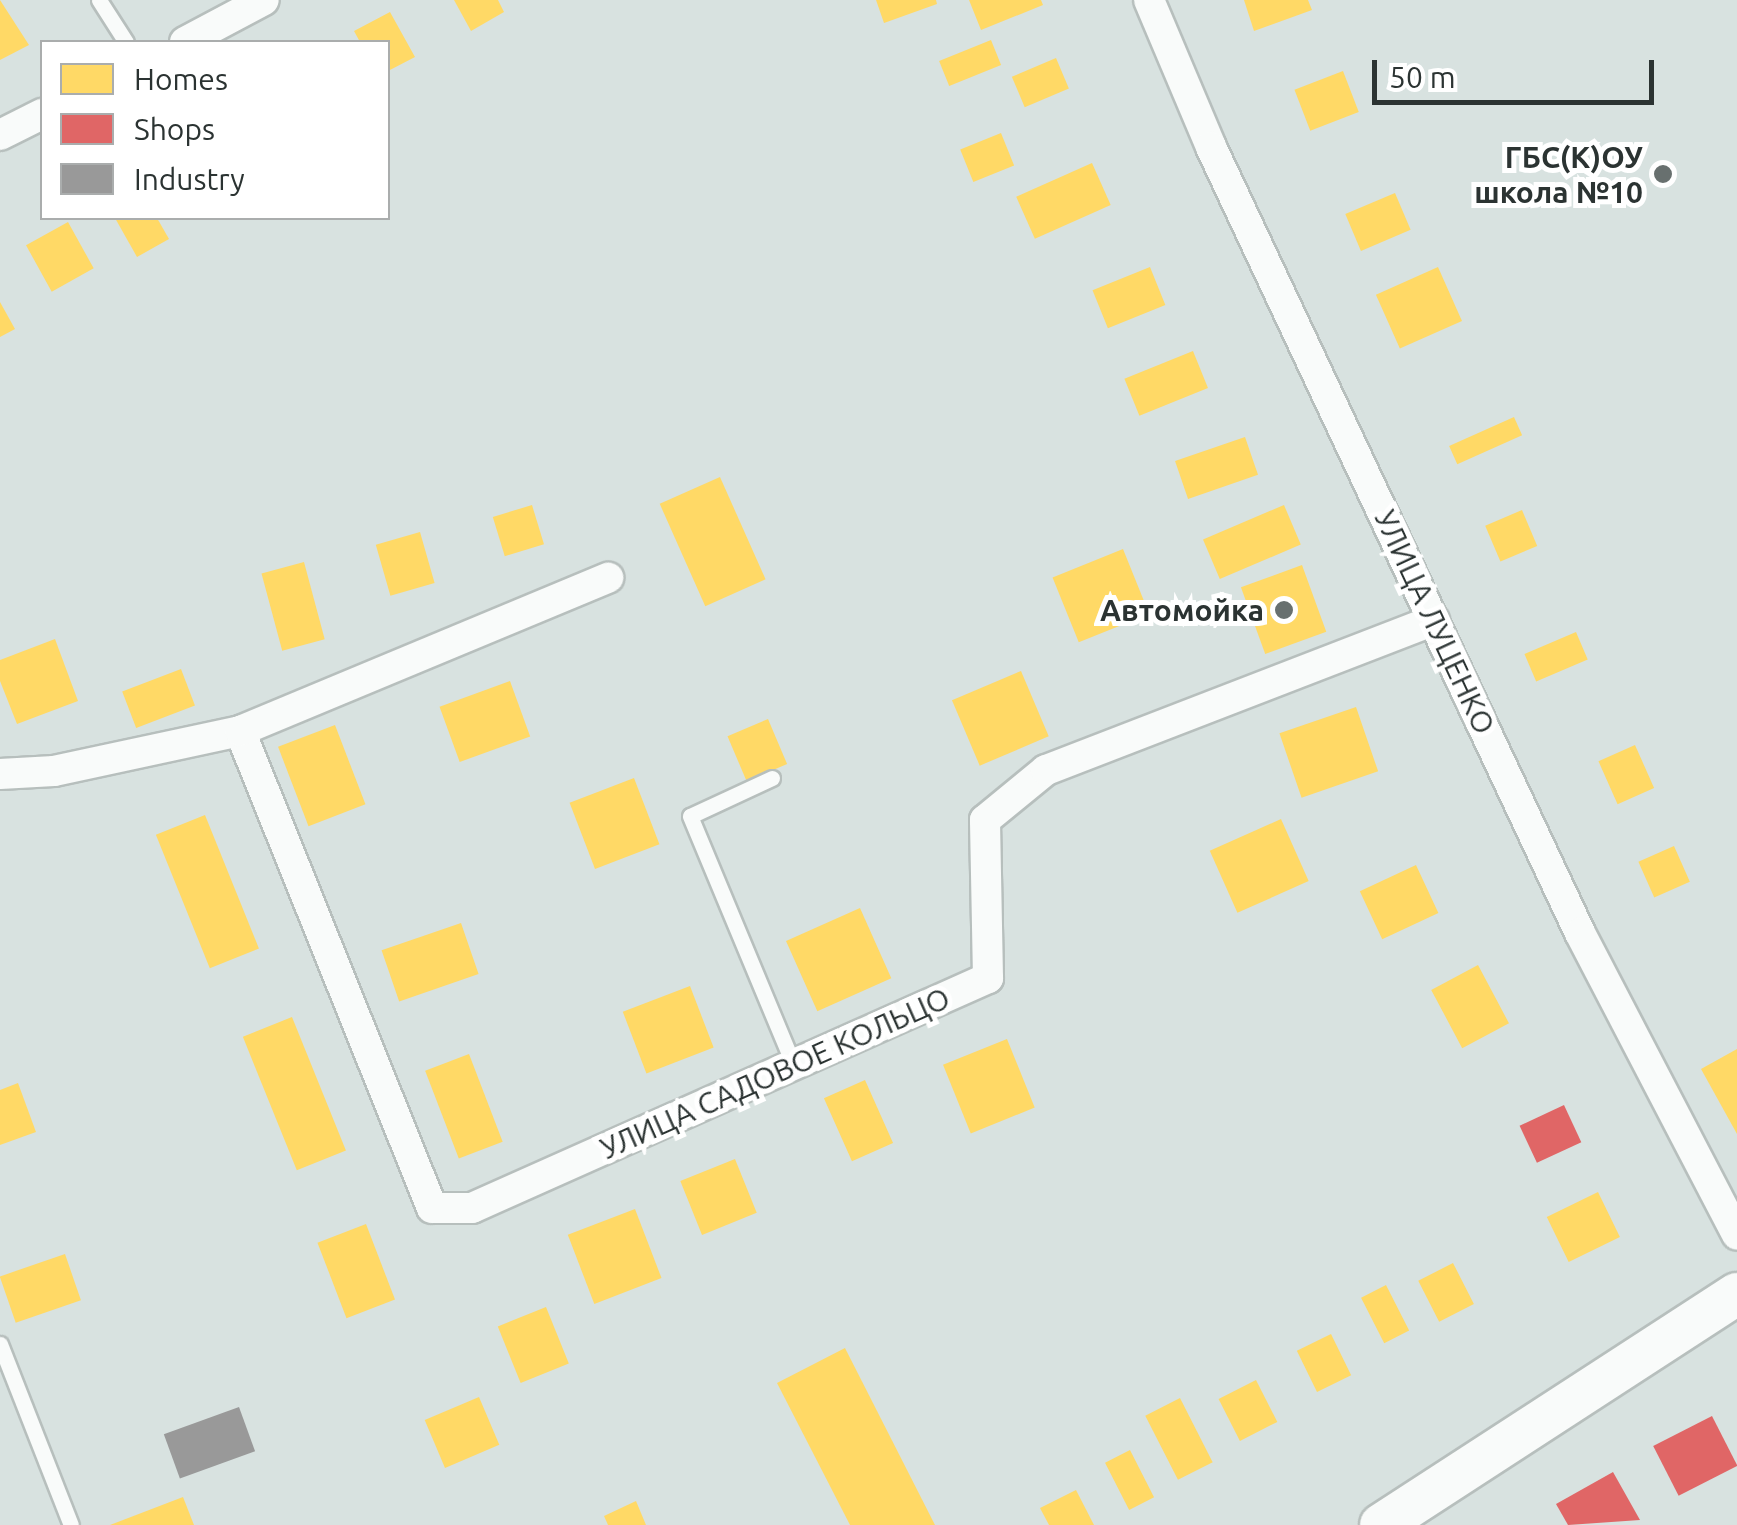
<!DOCTYPE html>
<html>
<head>
<meta charset="utf-8">
<style>
  body { margin:0 }
  #map { position:relative; width:1737px; height:1525px; overflow:hidden; background:#d8e2e0; font-family:Ubuntu,sans-serif }
  div>[style] { position:absolute }
  .homes>* { inset:0; background:#ffd966; transform-origin:0 0 }
  .shops>* { inset:0; background:#e06666; transform-origin:0 0 }
  .industry>* { inset:0; background:#999; transform-origin:0 0 }
  .roads { filter:drop-shadow(2px 0 #b7bfbd) drop-shadow(-2px 0 #b7bfbd) drop-shadow(0 2px #b7bfbd) drop-shadow(0 -2px #b7bfbd) }
  .service>* { height:15px; margin:-7.5px; padding:0 7.5px; transform-origin:7.5px; border-radius:7.5px; background:#f9fbfa }
  .minor>* { height:30px; margin:-15px; padding:0 15px; transform-origin:15px; border-radius:15px; background:#f9fbfa }
  .secondary>* { height:42px; margin:-21px; padding:0 21px; transform-origin:21px; border-radius:21px; background:#f9fbfa }
  .dots>* { width:28px; height:28px; translate:-50% -50%; box-sizing:border-box; border:5px solid #fff; border-radius:50% }
  span { translate:-50% -50%; white-space:nowrap; text-align:center; line-height:1.15; -webkit-text-stroke:10px #fff; paint-order:stroke }
  .poi-label { font-size:30px; color:#2b3332; font-weight:700 }
  .right { translate:-100% -50%; text-align:right }
  .street-label { font-size:30px; color:#2b3332 }
  .legend { position:absolute; left:40px; top:40px; width:350px; height:180px; box-sizing:border-box; background:#fff; border:2px solid #aaadad; margin:0; padding:12px 18px; list-style:none; font-size:30px; color:#2b3332 }
  .legend li { display:flex; align-items:center; gap:20px; height:50px }
  .legend b { width:50px; border:2px solid #aaadad }
  .scale { position:absolute; left:1372px; top:60px; width:282px; height:45px; box-sizing:border-box; border:5px solid #2b3332; border-top:0; padding-left:12px; font-size:30px; line-height:35px; white-space:nowrap; color:#2b3332; -webkit-text-stroke:8px #fff; paint-order:stroke }
</style>
</head>
<body>
<div id="map">
  <div class="homes">
    <i style="clip-path:polygon(0 0,29px 45px,0 60px)"></i>
    <i style="clip-path:polygon(454px 0,498px 0,504px 12px,471px 31px)"></i>
    <i style="clip-path:polygon(876px 0,936px 0,937px 4px,884px 23px)"></i>
    <i style="clip-path:polygon(969px 0,1041px 0,1043px 5px,981px 30px)"></i>
    <i style="clip-path:polygon(1244px 0,1308px 0,1312px 10px,1254px 31px)"></i>
    <i style="clip-path:polygon(390px 12px,415px 57px,388px 71px,388px 42px,360px 42px,354px 31px)"></i>
    <i style="left:991px;top:40px;width:27px;height:56px;rotate:68deg"></i>
    <i style="left:1056px;top:58px;width:33px;height:48px;rotate:67deg"></i>
    <i style="left:1343px;top:71px;width:44px;height:52px;rotate:69deg"></i>
    <i style="left:1001px;top:133px;width:35px;height:44px;rotate:68deg"></i>
    <i style="left:1092px;top:163px;width:46px;height:83px;rotate:66deg"></i>
    <i style="left:1395px;top:193px;width:40px;height:54px;rotate:67deg"></i>
    <i style="clip-path:polygon(115px 218px,157px 218px,169px 239px,137px 257px)"></i>
    <i style="left:68px;top:222px;width:53px;height:48px;rotate:61deg"></i>
    <i style="left:1150px;top:267px;width:41px;height:62px;rotate:68deg"></i>
    <i style="left:1438px;top:267px;width:59px;height:68px;rotate:66deg"></i>
    <i style="clip-path:polygon(0 302px,15px 329px,0 337px)"></i>
    <i style="left:1193px;top:351px;width:40px;height:74px;rotate:68deg"></i>
    <i style="left:1514px;top:417px;width:20px;height:71px;rotate:66deg"></i>
    <i style="left:1245px;top:437px;width:40px;height:74px;rotate:71deg"></i>
    <i style="left:720px;top:477px;width:112px;height:66px;rotate:66deg"></i>
    <i style="left:532px;top:505px;width:41px;height:41px;rotate:73deg"></i>
    <i style="left:1284px;top:505px;width:43px;height:88px;rotate:67deg"></i>
    <i style="left:1522px;top:510px;width:39px;height:40px;rotate:67deg"></i>
    <i style="left:420px;top:532px;width:53px;height:46px;rotate:74deg"></i>
    <i style="left:1123px;top:549px;width:70px;height:76px;rotate:68deg"></i>
    <i style="left:304px;top:562px;width:80px;height:44px;rotate:75deg"></i>
    <i style="left:1302px;top:565px;width:71px;height:65px;rotate:70deg"></i>
    <i style="left:1576px;top:632px;width:30px;height:56px;rotate:67deg"></i>
    <i style="clip-path:polygon(55px 639px,78px 701px,17px 724px,0 681px,0 660px)"></i>
    <i style="left:181px;top:669px;width:39px;height:63px;rotate:69deg"></i>
    <i style="left:1021px;top:671px;width:71px;height:75px;rotate:67deg"></i>
    <i style="left:510px;top:681px;width:59px;height:75px;rotate:70deg"></i>
    <i style="left:1356px;top:707px;width:68px;height:81px;rotate:71deg"></i>
    <i style="left:768px;top:719px;width:49px;height:44px;rotate:67deg"></i>
    <i style="left:335px;top:725px;width:85px;height:61px;rotate:69deg"></i>
    <i style="left:1635px;top:745px;width:47px;height:40px;rotate:66deg"></i>
    <i style="left:634px;top:778px;width:71px;height:69px;rotate:69deg"></i>
    <i style="left:205px;top:815px;width:144px;height:53px;rotate:68deg"></i>
    <i style="left:1281px;top:819px;width:68px;height:78px;rotate:66deg"></i>
    <i style="left:1674px;top:846px;width:39px;height:39px;rotate:66deg"></i>
    <i style="left:1416px;top:865px;width:53px;height:62px;rotate:65deg"></i>
    <i style="left:860px;top:908px;width:77px;height:81px;rotate:66deg"></i>
    <i style="left:461px;top:923px;width:54px;height:84px;rotate:71deg"></i>
    <i style="left:1478px;top:965px;width:66px;height:53px;rotate:62deg"></i>
    <i style="left:690px;top:986px;width:66px;height:72px;rotate:69deg"></i>
    <i style="left:292px;top:1017px;width:144px;height:53px;rotate:68deg"></i>
    <i style="left:1007px;top:1039px;width:74px;height:69px;rotate:68deg"></i>
    <i style="clip-path:polygon(1737px 1049px,1737px 1134px,1701px 1069px)"></i>
    <i style="left:469px;top:1054px;width:94px;height:47px;rotate:69deg"></i>
    <i style="left:865px;top:1080px;width:69px;height:45px;rotate:66deg"></i>
    <i style="clip-path:polygon(18px 1083px,36px 1132px,0 1145px,0 1090px)"></i>
    <i style="left:735px;top:1159px;width:58px;height:59px;rotate:68deg"></i>
    <i style="left:1598px;top:1192px;width:50px;height:57px;rotate:64deg"></i>
    <i style="left:635px;top:1209px;width:74px;height:72px;rotate:69deg"></i>
    <i style="left:366px;top:1224px;width:81px;height:52px;rotate:69deg"></i>
    <i style="left:65px;top:1254px;width:49px;height:69px;rotate:71deg"></i>
    <i style="left:1453px;top:1263px;width:46px;height:39px;rotate:63deg"></i>
    <i style="left:1386px;top:1285px;width:51px;height:28px;rotate:63deg"></i>
    <i style="left:546px;top:1307px;width:61px;height:52px;rotate:68deg"></i>
    <i style="left:1331px;top:1334px;width:46px;height:38px;rotate:64deg"></i>
    <i style="clip-path:polygon(845px 1348px,935px 1525px,850px 1525px,777px 1383px)"></i>
    <i style="left:1256px;top:1380px;width:47px;height:42px;rotate:63deg"></i>
    <i style="left:479px;top:1397px;width:52px;height:59px;rotate:67deg"></i>
    <i style="left:1180px;top:1398px;width:72px;height:39px;rotate:63deg"></i>
    <i style="left:1130px;top:1450px;width:53px;height:28px;rotate:63deg"></i>
    <i style="clip-path:polygon(1076px 1490px,1094px 1525px,1049px 1525px,1040px 1508px)"></i>
    <i style="clip-path:polygon(183px 1497px,194px 1525px,110px 1525px)"></i>
    <i style="clip-path:polygon(636px 1501px,646px 1525px,608px 1525px,604px 1516px)"></i>
  </div>
  <div class="shops">
    <i style="left:1564px;top:1105px;width:41px;height:49px;rotate:65deg"></i>
    <i style="left:1712px;top:1416px;width:56px;height:66px;rotate:63deg"></i>
    <i style="clip-path:polygon(1613px 1472px,1640px 1520px,1568px 1525px,1556px 1504px)"></i>
  </div>
  <div class="industry">
    <i style="left:239px;top:1407px;width:47px;height:80px;rotate:70deg"></i>
  </div>
  <div class="roads">
    <div class="service">
      <i style="left:99px;top:0;width:50px;rotate:57.3deg"></i>
      <i style="left:772px;top:778px;width:90px;rotate:155.1deg"></i>
      <i style="left:690px;top:816px;width:269px;rotate:67.4deg"></i>
      <i style="left:0;top:1344px;width:194px;rotate:68.6deg"></i>
    </div>
    <div class="minor">
      <i style="left:1149px;top:0;width:160px;rotate:67.1deg"></i>
      <i style="left:1211px;top:147px;width:868px;rotate:64.85deg"></i>
      <i style="left:1580px;top:933px;width:340px;rotate:62.5deg"></i>
      <i style="left:185px;top:42px;width:89px;rotate:-28deg"></i>
      <i style="left:0;top:135px;width:47px;rotate:-26.6deg"></i>
      <i style="left:240px;top:731px;width:514px;rotate:68.07deg"></i>
      <i style="left:432px;top:1208px;width:40px"></i>
      <i style="left:472px;top:1208px;width:565px;rotate:-24.02deg"></i>
      <i style="left:988px;top:978px;width:158px;rotate:-91.1deg"></i>
      <i style="left:985px;top:820px;width:79px;rotate:-39.3deg"></i>
      <i style="left:1046px;top:770px;width:416px;rotate:-21.1deg"></i>
      <i style="left:0;top:774px;width:54px;rotate:-3.2deg"></i>
      <i style="left:54px;top:771px;width:190px;rotate:-12.1deg"></i>
      <i style="left:240px;top:731px;width:399px;rotate:-22.6deg"></i>
    </div>
    <div class="secondary">
      <i style="left:1381px;top:1525px;width:424px;rotate:-33deg"></i>
    </div>
  </div>
  <div class="dots">
    <i style="left:1663px;top:174px;background:#68706f"></i>
    <i style="left:1284px;top:610px;background:#68706f"></i>
  </div>
  <div class="poi-label">
    <span class="right" style="left:1643px;top:174px">ГБС(К)ОУ<br>школа №10</span>
    <span class="right" style="left:1264px;top:610px">Автомойка</span>
  </div>
  <div class="street-label">
    <span style="left:1435px;top:622px;rotate:65deg">УЛИЦА ЛУЦЕНКО</span>
    <span style="left:775px;top:1073px;rotate:-24deg">УЛИЦА САДОВОЕ КОЛЬЦО</span>
  </div>
  <ul class="legend">
  <li><b style="height:28px;background:#ffd966"></b>Homes</li>
  <li><b style="height:28px;background:#e06666"></b>Shops</li>
  <li><b style="height:28px;background:#999"></b>Industry</li>
  </ul>
  <div class="scale">50 m</div>
</div>
</body>
</html>
